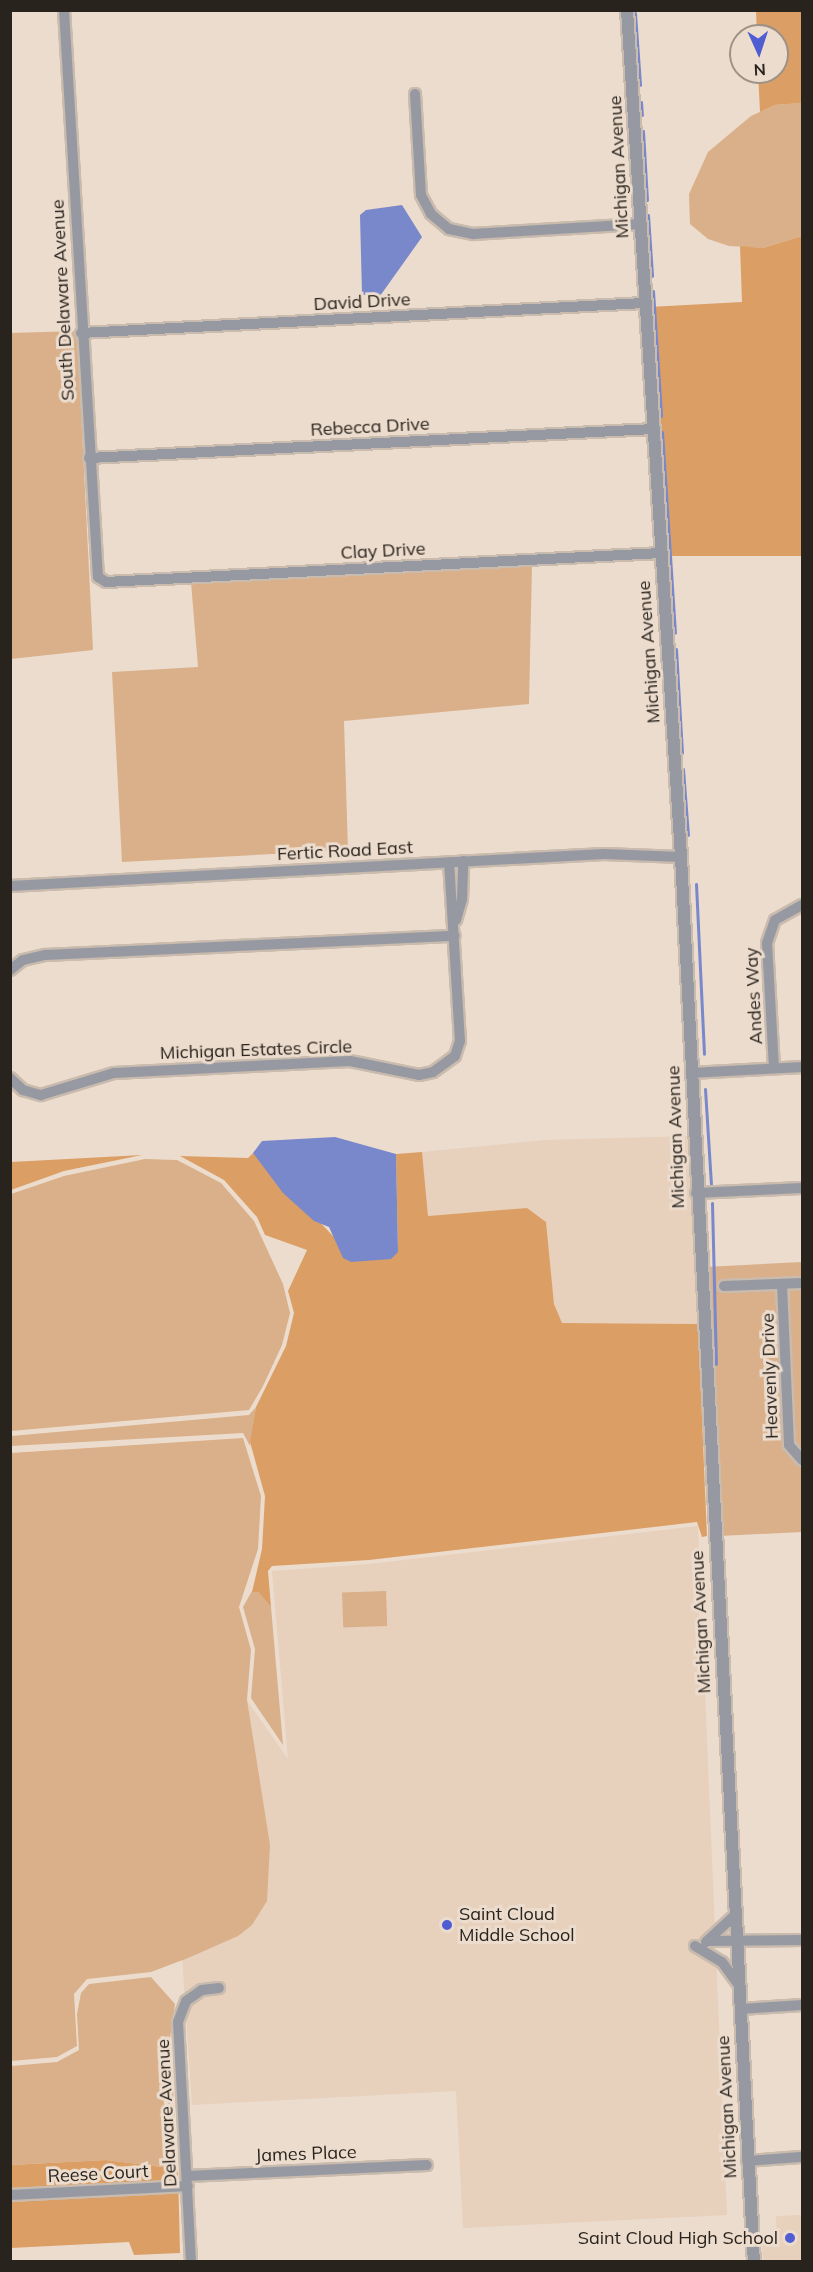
<!DOCTYPE html>
<html>
<head>
<meta charset="utf-8">
<style>
  body { margin:0 }
  #map { position:relative; width:813px; height:2272px; overflow:hidden; background:#ecdccd; font-family:Mulish,sans-serif }
  div>[style] { position:absolute }
  .built>* { inset:0; background:#e7d0bc }
  .green>* { inset:0; background:#d9b08a; transform-origin:0 0 }
  .forest>* { inset:0; background:#db9f66 }
  .water>* { inset:0; background:#7988cb }
  .stream>* { height:3px; margin:-1.5px; padding:0 1.5px; transform-origin:1.5px; border-radius:1.5px; background:#7988cb }
  .roads { filter:drop-shadow(2px 0 #c9bbad) drop-shadow(-2px 0 #c9bbad) drop-shadow(0 2px #c9bbad) drop-shadow(0 -2px #c9bbad) }
  .minor>* { height:10px; margin:-5px; padding:0 5px; transform-origin:5px; border-radius:5px; background:#9799a2 }
  .tertiary>* { height:12px; margin:-6px; padding:0 6px; transform-origin:6px; border-radius:6px; background:#9799a2 }
  .dots>* { width:16px; height:16px; translate:-50% -50%; box-sizing:border-box; border:3px solid #ecdccd; border-radius:50% }
  span { translate:-50% -50%; white-space:nowrap; text-align:center; line-height:1.15; -webkit-text-stroke:6px #ecdccd; paint-order:stroke }
  .street-label { font-size:18px; color:#29231d }
  .poi-label { font-size:18px; color:#29231d }
  .left { translate:0 -50%; text-align:left }
  .right { translate:-100% -50%; text-align:right }
  .frame { position:absolute; inset:0; border:12px solid #29231d; pointer-events:none }
  .north { position:absolute; left:729px; top:24px; width:60px; height:60px; box-sizing:border-box; background:#ecdccd; border:2px solid #9e9287; border-radius:50%; rotate:177deg; font-size:16px; font-weight:700; line-height:24px; text-align:center; color:#29231d }
  .north::after { content:''; display:block; margin:auto; width:21px; height:27px; background:#4f5cd2; clip-path:polygon(50% 0,100% 100%,50% 72%,0 100%) }
</style>
</head>
<body>
<div id="map">
  <div class="built">
    <i style="clip-path:polygon(689px 1136px,698px 1324px,561px 1323px,554px 1304px,545px 1222px,527px 1208px,427px 1216px,422px 1152px,545px 1140px)"></i>
    <i style="clip-path:polygon(698px 1526px,727px 2215px,463px 2228px,456px 2091px,192px 2105px,156px 1571px,288px 1759px,272px 1571px,369px 1564px)"></i>
    <i style="clip-path:polygon(802px 2215px,802px 2261px,763px 2261px,762px 2244px,777px 2242px,776px 2216px)"></i>
  </div>
  <div class="green">
    <i style="clip-path:polygon(802px 103px,802px 236px,763px 248px,729px 246px,708px 239px,690px 224px,689px 194px,708px 152px,751px 116px,775px 105px)"></i>
    <i style="clip-path:polygon(77px 331px,93px 650px,11px 659px,10px 333px)"></i>
    <i style="clip-path:polygon(532px 565px,529px 704px,344px 721px,348px 850px,122px 862px,112px 672px,198px 667px,191px 582px)"></i>
    <i style="clip-path:polygon(145px 1159px,177px 1160px,221px 1183px,254px 1221px,283px 1284px,290px 1313px,282px 1345px,263px 1386px,249px 1410px,11px 1431px,11px 1194px,64px 1176px)"></i>
    <i style="clip-path:polygon(802px 1262px,802px 1532px,719px 1536px,705px 1267px)"></i>
    <i style="clip-path:polygon(256px 1407px,250px 1446px,243px 1433px,11px 1446px,11px 1436px,249px 1415px)"></i>
    <i style="clip-path:polygon(243px 1438px,261px 1496px,258px 1549px,239px 1607px,251px 1650px,247px 1700px,270px 1845px,267px 1901px,252px 1925px,238px 1936px,188px 1958px,151px 1972px,87px 1979px,74px 1994px,77px 2046px,57px 2057px,11px 2061px,11px 1453px)"></i>
    <i style="clip-path:polygon(252px 1591px,258px 1592px,271px 1607px,283px 1745px,251px 1698px,255px 1649px,243px 1607px)"></i>
    <i style="left:386px;top:1591px;width:35px;height:44px;rotate:88deg"></i>
    <i style="clip-path:polygon(151px 1977px,175px 2004px,170px 2038px,178px 2169px,106px 2160px,11px 2165px,11px 2066px,57px 2062px,79px 2050px,77px 2014px,81px 1993px,89px 1984px)"></i>
  </div>
  <div class="forest">
    <i style="clip-path:polygon(756px 11px,802px 11px,802px 103px,775px 105px,760px 112px,758px 72px,777px 72px,777px 36px,757px 36px)"></i>
    <i style="clip-path:polygon(802px 236px,802px 556px,666px 556px,649px 307px,742px 302px,740px 246px,763px 248px)"></i>
    <i style="clip-path:polygon(422px 1152px,428px 1216px,527px 1208px,546px 1222px,554px 1304px,562px 1323px,698px 1324px,707px 1536px,702px 1537px,697px 1522px,369px 1560px,272px 1566px,268px 1571px,271px 1607px,258px 1592px,252px 1592px,262px 1549px,265px 1496px,250px 1442px,256px 1407px,286px 1346px,294px 1313px,288px 1291px,307px 1250px,265px 1235px,257px 1217px,224px 1180px,180px 1156px,248px 1158px,253px 1153px,335px 1238px,398px 1252px,396px 1154px)"></i>
    <i style="clip-path:polygon(142px 1155px,64px 1171px,11px 1190px,11px 1162px)"></i>
    <i style="clip-path:polygon(106px 2160px,178px 2169px,180px 2253px,134px 2255px,129px 2242px,11px 2248px,11px 2165px)"></i>
  </div>
  <div class="water">
    <i style="clip-path:polygon(402px 205px,422px 237px,380px 296px,370px 297px,362px 294px,360px 215px,366px 210px)"></i>
    <i style="clip-path:polygon(335px 1137px,396px 1154px,398px 1252px,391px 1259px,351px 1262px,343px 1258px,329px 1227px,314px 1221px,283px 1193px,253px 1153px,262px 1141px)"></i>
  </div>
  <div class="stream">
    <i style="left:635px;top:13px;width:72px;rotate:86deg"></i>
    <i style="left:641px;top:102px;width:13px;rotate:86deg"></i>
    <i style="left:643px;top:131px;width:69px;rotate:86.7deg"></i>
    <i style="left:648px;top:215px;width:61px;rotate:86.2deg"></i>
    <i style="left:653px;top:291px;width:125px;rotate:86.3deg"></i>
    <i style="left:662px;top:432px;width:201px;rotate:86.3deg"></i>
    <i style="left:676px;top:649px;width:104px;rotate:86.7deg"></i>
    <i style="left:683px;top:769px;width:66px;rotate:85.7deg"></i>
    <i style="left:696px;top:884px;width:170px;rotate:87.3deg"></i>
    <i style="left:705px;top:1089px;width:95px;rotate:86.4deg"></i>
    <i style="left:712px;top:1203px;width:161px;rotate:88.6deg"></i>
  </div>
  <div class="roads">
    <div class="minor">
      <i style="left:64px;top:10px;width:568px;rotate:86.57deg"></i>
      <i style="left:98px;top:577px;width:9px;rotate:32deg"></i>
      <i style="left:106px;top:582px;width:556px;rotate:-2.99deg"></i>
      <i style="left:415px;top:94px;width:101px;rotate:86.6deg"></i>
      <i style="left:421px;top:195px;width:21px;rotate:62deg"></i>
      <i style="left:431px;top:214px;width:23px;rotate:40deg"></i>
      <i style="left:449px;top:229px;width:25px;rotate:12deg"></i>
      <i style="left:473px;top:234px;width:168px;rotate:-3.4deg"></i>
      <i style="left:81px;top:333px;width:564px;rotate:-3.05deg"></i>
      <i style="left:89px;top:458px;width:565px;rotate:-2.94deg"></i>
      <i style="left:10px;top:886px;width:595px;rotate:-3.08deg"></i>
      <i style="left:604px;top:854px;width:77px;rotate:2.2deg"></i>
      <i style="left:456px;top:920px;width:22px;rotate:-74deg"></i>
      <i style="left:462px;top:899px;width:38px;rotate:-88deg"></i>
      <i style="left:10px;top:970px;width:16px;rotate:-38deg"></i>
      <i style="left:23px;top:960px;width:23px;rotate:-13deg"></i>
      <i style="left:45px;top:955px;width:410px;rotate:-2.7deg"></i>
      <i style="left:774px;top:1068px;width:125px;rotate:-93.2deg"></i>
      <i style="left:767px;top:943px;width:24px;rotate:-71deg"></i>
      <i style="left:775px;top:920px;width:31px;rotate:-29deg"></i>
      <i style="left:691px;top:1073px;width:111px;rotate:-3.1deg"></i>
      <i style="left:10px;top:1078px;width:18px;rotate:43deg"></i>
      <i style="left:23px;top:1090px;width:19px;rotate:16deg"></i>
      <i style="left:41px;top:1095px;width:76px;rotate:-16.8deg"></i>
      <i style="left:114px;top:1073px;width:236px;rotate:-2.9deg"></i>
      <i style="left:350px;top:1061px;width:70px;rotate:11.5deg"></i>
      <i style="left:419px;top:1075px;width:14px;rotate:-12deg"></i>
      <i style="left:433px;top:1072px;width:27px;rotate:-36deg"></i>
      <i style="left:455px;top:1056px;width:16px;rotate:-72deg"></i>
      <i style="left:460px;top:1041px;width:179px;rotate:-93.5deg"></i>
      <i style="left:696px;top:1193px;width:106px;rotate:-2.7deg"></i>
      <i style="left:782px;top:1284px;width:161px;rotate:87.5deg"></i>
      <i style="left:789px;top:1445px;width:20px;rotate:49deg"></i>
      <i style="left:724px;top:1286px;width:78px;rotate:-2.2deg"></i>
      <i style="left:708px;top:1941px;width:94px;rotate:-0.6deg"></i>
      <i style="left:706px;top:1942px;width:38px;rotate:-43deg"></i>
      <i style="left:695px;top:1946px;width:31px;rotate:31deg"></i>
      <i style="left:722px;top:1962px;width:27px;rotate:54deg"></i>
      <i style="left:740px;top:2009px;width:62px;rotate:-3.7deg"></i>
      <i style="left:747px;top:2161px;width:55px;rotate:-4.2deg"></i>
      <i style="left:187px;top:2176px;width:240px;rotate:-2.6deg"></i>
      <i style="left:10px;top:2195px;width:178px;rotate:-2.9deg"></i>
      <i style="left:191px;top:2262px;width:240px;rotate:-93.1deg"></i>
      <i style="left:178px;top:2022px;width:22px;rotate:-69deg"></i>
      <i style="left:186px;top:2001px;width:19px;rotate:-35deg"></i>
      <i style="left:202px;top:1990px;width:17px;rotate:-7deg"></i>
    </div>
    <div class="tertiary">
      <i style="left:627px;top:10px;width:849px;rotate:86.35deg"></i>
      <i style="left:681px;top:857px;width:1407px;rotate:87.03deg"></i>
    </div>
  </div>
  <div class="dots">
    <i style="left:447px;top:1925px;background:#4f5cd2"></i>
    <i style="left:790px;top:2238px;background:#4f5cd2"></i>
  </div>
  <div class="street-label">
    <span style="left:619px;top:167px;rotate:-93deg">Michigan Avenue</span>
    <span style="left:63px;top:300px;rotate:-93deg">South Delaware Avenue</span>
    <span style="left:362px;top:302px;rotate:-3deg">David Drive</span>
    <span style="left:370px;top:427px;rotate:-3deg">Rebecca Drive</span>
    <span style="left:383px;top:551px;rotate:-3deg">Clay Drive</span>
    <span style="left:649px;top:652px;rotate:-94deg">Michigan Avenue</span>
    <span style="left:345px;top:851px;rotate:-3deg">Fertic Road East</span>
    <span style="left:754px;top:996px;rotate:-93deg">Andes Way</span>
    <span style="left:256px;top:1050px;rotate:-2deg">Michigan Estates Circle</span>
    <span style="left:676px;top:1137px;rotate:-92deg">Michigan Avenue</span>
    <span style="left:770px;top:1376px;rotate:-92deg">Heavenly Drive</span>
    <span style="left:701px;top:1622px;rotate:-93deg">Michigan Avenue</span>
    <span style="left:727px;top:2107px;rotate:-93deg">Michigan Avenue</span>
    <span style="left:167px;top:2113px;rotate:-93deg">Delaware Avenue</span>
    <span style="left:306px;top:2154px;rotate:-2deg">James Place</span>
    <span style="left:98px;top:2174px;rotate:-3deg">Reese Court</span>
  </div>
  <div class="poi-label">
    <span class="left" style="left:459px;top:1925px">Saint Cloud<br>Middle School</span>
    <span class="right" style="left:778px;top:2238px">Saint Cloud High School</span>
  </div>
  <div class="frame"></div>
  <div class="north">N</div>
</div>
</body>
</html>
